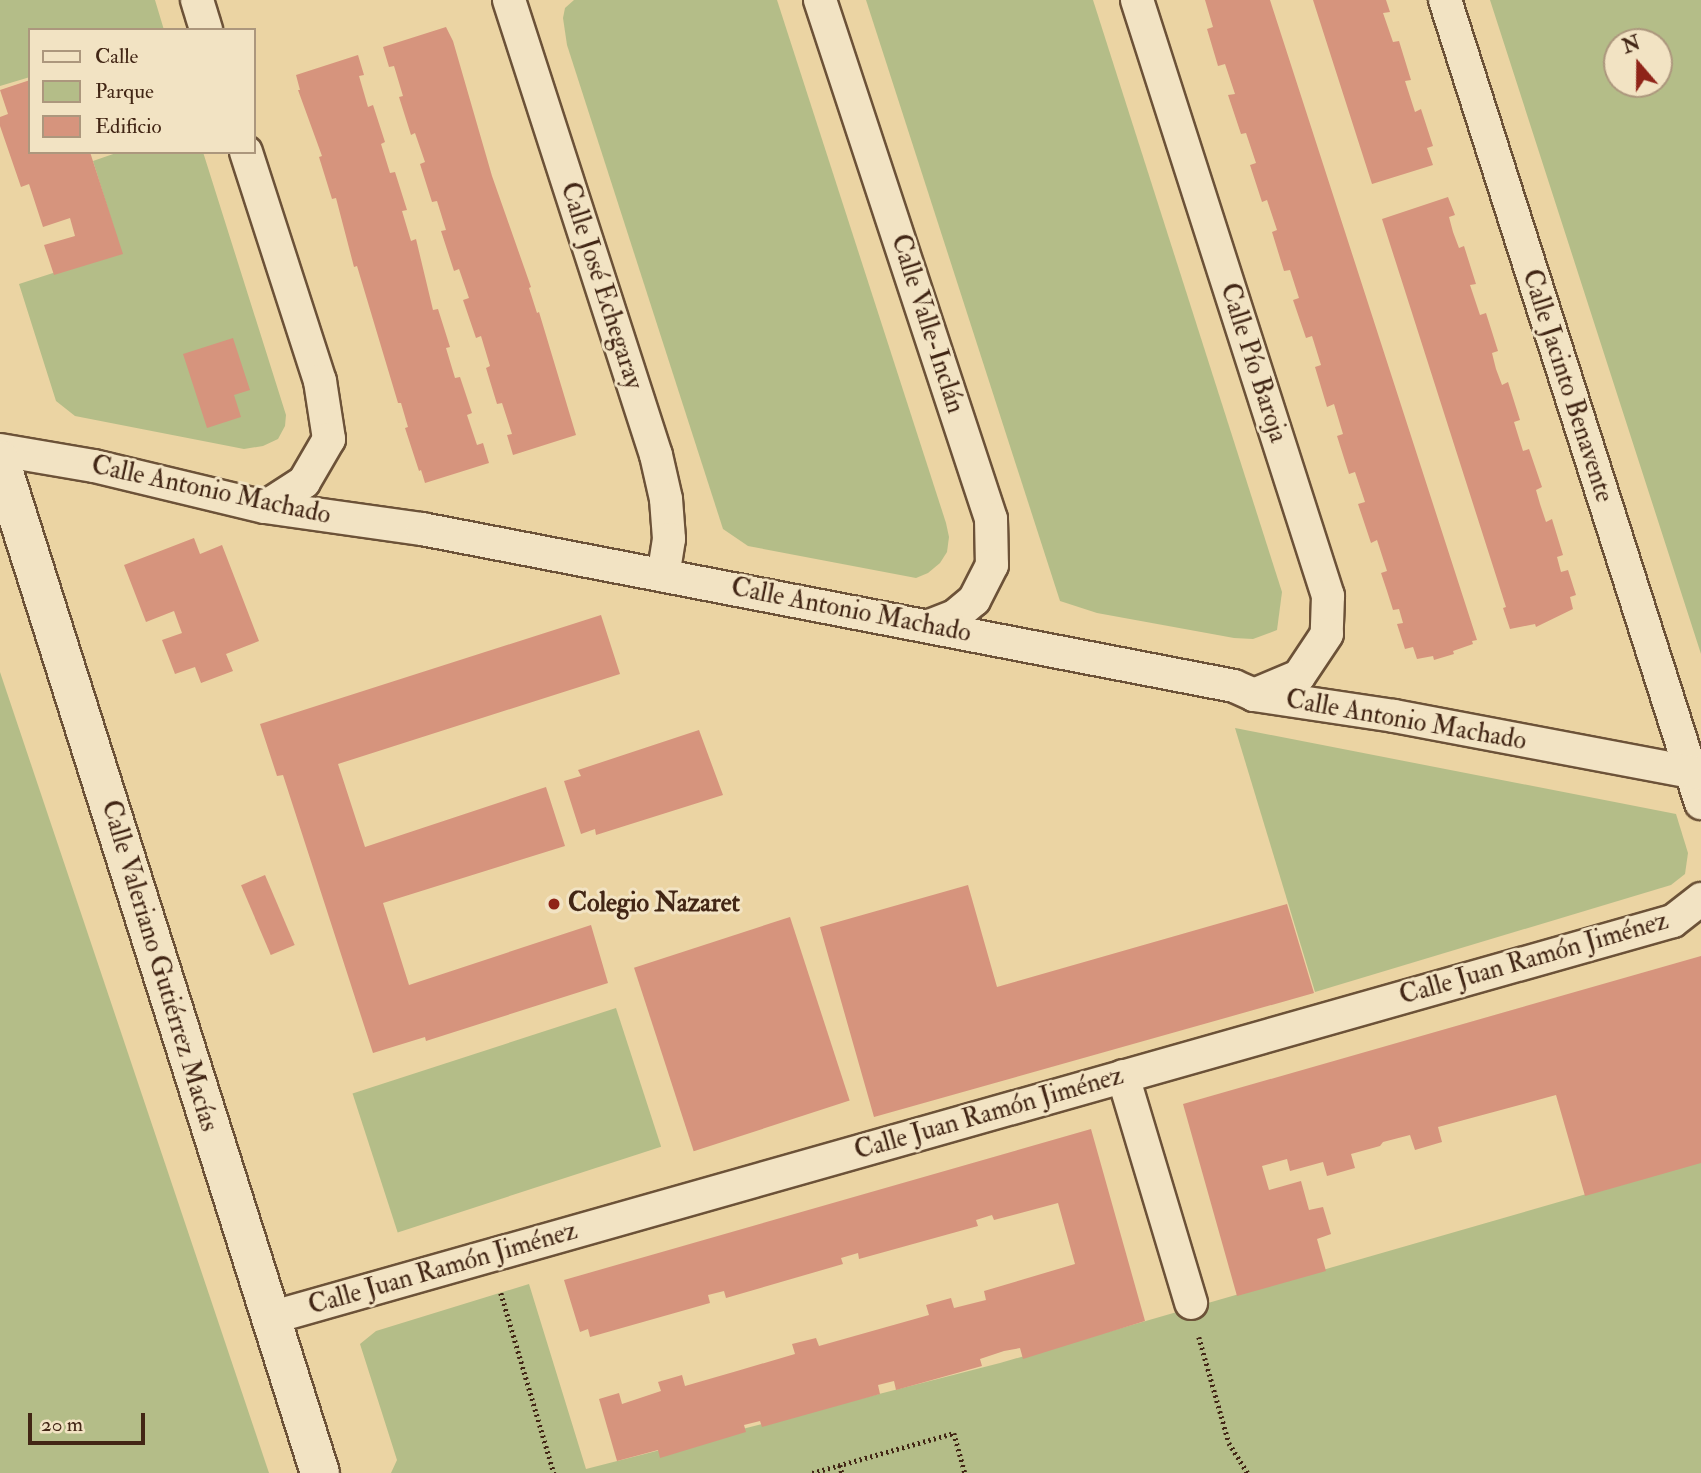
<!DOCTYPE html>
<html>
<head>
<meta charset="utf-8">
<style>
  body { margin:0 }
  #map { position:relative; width:1701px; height:1473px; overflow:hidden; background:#ebd4a3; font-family:"IM FELL Double Pica",serif }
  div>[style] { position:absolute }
  .green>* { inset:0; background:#b4bd88; transform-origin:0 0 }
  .building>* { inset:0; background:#d6947d; transform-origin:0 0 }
  .path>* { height:4.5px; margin-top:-2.25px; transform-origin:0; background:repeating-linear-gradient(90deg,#422615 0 2px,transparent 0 5.5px) }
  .roads { filter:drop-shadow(2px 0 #6c5238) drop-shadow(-2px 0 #6c5238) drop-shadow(0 2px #6c5238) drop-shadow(0 -2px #6c5238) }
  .street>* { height:32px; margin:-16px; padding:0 16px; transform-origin:16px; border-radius:16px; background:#f2e3c3 }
  .secondary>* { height:38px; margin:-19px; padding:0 19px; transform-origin:19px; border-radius:19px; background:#f2e3c3 }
  .dots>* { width:19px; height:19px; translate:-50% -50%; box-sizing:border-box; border:4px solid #f2e3c3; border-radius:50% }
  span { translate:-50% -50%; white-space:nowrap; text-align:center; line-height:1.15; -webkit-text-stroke:6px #f2e3c3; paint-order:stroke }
  .street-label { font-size:26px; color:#422615 }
  .poi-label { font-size:26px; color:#422615; font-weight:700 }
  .left { translate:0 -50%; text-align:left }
  .legend { position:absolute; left:28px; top:28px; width:228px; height:126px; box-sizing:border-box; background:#f2e3c3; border:2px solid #ac977d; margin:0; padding:9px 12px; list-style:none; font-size:21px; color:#422615 }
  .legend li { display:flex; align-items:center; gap:14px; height:35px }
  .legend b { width:35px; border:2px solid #ac977d }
  .north { position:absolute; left:1603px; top:28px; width:70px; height:70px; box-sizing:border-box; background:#f2e3c3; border:2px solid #ac977d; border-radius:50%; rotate:340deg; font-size:19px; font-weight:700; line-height:28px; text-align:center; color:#422615 }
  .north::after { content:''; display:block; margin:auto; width:24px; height:32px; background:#8f2418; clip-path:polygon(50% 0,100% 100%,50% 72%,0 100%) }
  .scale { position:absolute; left:28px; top:1413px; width:117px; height:32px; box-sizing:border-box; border:4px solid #422615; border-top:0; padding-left:9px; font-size:21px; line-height:24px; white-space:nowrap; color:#422615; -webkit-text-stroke:5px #f2e3c3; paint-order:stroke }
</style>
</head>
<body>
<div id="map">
  <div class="green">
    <i style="clip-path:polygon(0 0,155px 0,164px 30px,30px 30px,30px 77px,0 86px)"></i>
    <i style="clip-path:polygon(574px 0,777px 0,946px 523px,949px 537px,947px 552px,940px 563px,928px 573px,916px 578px,748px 546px,723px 529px,567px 45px,563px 18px,565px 8px)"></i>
    <i style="clip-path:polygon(866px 0,1093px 0,1282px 592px,1277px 630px,1253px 639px,1234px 638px,1097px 613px,1060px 601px)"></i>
    <i style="clip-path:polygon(evenodd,1490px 0,1701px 0,1701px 654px,1639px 462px,1490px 0,1617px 42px,1659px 42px,1659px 84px,1617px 84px,1617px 42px)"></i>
    <i style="clip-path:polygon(119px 152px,203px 152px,286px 415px,285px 426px,278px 439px,263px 446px,244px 449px,75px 416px,56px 401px,19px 284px,121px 251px,93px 161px)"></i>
    <i style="clip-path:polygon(0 672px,269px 1473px,0 1473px)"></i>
    <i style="clip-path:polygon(1235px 728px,1676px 814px,1688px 853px,1685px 874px,1671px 885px,1315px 992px)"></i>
    <i style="left:616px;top:1008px;width:146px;height:277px;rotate:72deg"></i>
    <i style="clip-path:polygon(1701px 1161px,1701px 1473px,391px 1473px,397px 1460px,360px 1344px,376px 1331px,529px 1284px,586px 1469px,1000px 1363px)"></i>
  </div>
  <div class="building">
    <i style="clip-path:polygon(1205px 0,1270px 0,1477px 640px,1472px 641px,1473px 644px,1453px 651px,1454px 654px,1434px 660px,1433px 656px,1417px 659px,1413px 647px,1405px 649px,1397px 624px,1403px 623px,1399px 609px,1393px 610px,1387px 591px,1381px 573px,1387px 571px,1377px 540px,1371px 543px,1358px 504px,1365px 502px,1355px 472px,1349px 474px,1337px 436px,1343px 434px,1334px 404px,1327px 407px,1315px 367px,1321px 365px,1312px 336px,1306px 338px,1293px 300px,1299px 298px,1290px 270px,1284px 271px,1272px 232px,1277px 230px,1267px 200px,1262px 202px,1250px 165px,1256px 163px,1246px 133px,1241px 134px,1228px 95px,1235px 94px,1225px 64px,1218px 66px,1207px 29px,1213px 27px)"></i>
    <i style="clip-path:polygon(1313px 0,1386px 0,1390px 12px,1383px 13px,1393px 42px,1399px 41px,1411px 80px,1405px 81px,1415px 112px,1421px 109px,1433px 146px,1427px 148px,1433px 165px,1372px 184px)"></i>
    <i style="clip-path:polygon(446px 27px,453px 41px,492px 176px,531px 287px,529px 288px,537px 313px,539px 312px,576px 435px,513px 455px,507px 435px,512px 434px,502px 403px,497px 404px,486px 368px,490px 366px,481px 336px,476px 338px,463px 300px,469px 298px,459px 269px,454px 271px,441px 231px,446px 230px,437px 201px,432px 202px,420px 164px,425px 162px,415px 133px,411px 135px,399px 97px,403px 96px,394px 66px,389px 67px,383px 47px)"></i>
    <i style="clip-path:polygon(358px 55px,364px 75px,359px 76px,368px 107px,373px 105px,385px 142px,381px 144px,390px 173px,395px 172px,407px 210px,402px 211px,411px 241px,416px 239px,433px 310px,438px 309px,450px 347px,446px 348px,455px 378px,460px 377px,472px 413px,467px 415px,477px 445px,483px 443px,489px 463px,425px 483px,421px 470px,419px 471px,405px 428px,408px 427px,401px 403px,398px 403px,357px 266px,354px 267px,336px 198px,332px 199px,319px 157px,322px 156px,298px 90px,300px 90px,296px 75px)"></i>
    <i style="clip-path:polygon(30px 80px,30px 152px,90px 152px,123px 254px,54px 275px,44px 245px,75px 236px,70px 218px,43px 227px,29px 184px,21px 187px,0 126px,0 117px,8px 114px,0 90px)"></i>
    <i style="clip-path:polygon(1448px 197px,1455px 215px,1449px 217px,1453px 232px,1459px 248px,1464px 246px,1476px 284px,1470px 285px,1480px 315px,1486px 313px,1498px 351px,1492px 353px,1496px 369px,1502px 385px,1508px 382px,1520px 420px,1514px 422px,1518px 435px,1523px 451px,1529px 449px,1542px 487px,1536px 490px,1540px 504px,1546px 522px,1552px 519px,1563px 555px,1557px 557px,1561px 572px,1568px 570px,1576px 595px,1570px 597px,1573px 609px,1536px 627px,1535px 624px,1510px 629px,1503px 608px,1506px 607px,1382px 219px)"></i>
    <i style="clip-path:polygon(233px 338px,250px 390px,234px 395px,241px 417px,207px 428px,183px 354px)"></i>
    <i style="clip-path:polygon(194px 538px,200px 554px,222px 545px,259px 641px,226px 654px,233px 671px,201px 683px,195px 667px,175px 674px,162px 640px,182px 633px,174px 611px,146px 622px,124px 565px)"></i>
    <i style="clip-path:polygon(601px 615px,620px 674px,338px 764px,365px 847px,546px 787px,565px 846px,383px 903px,409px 985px,591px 925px,608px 983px,426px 1041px,425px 1037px,373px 1053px,283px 775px,277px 776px,260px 724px)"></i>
    <i style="clip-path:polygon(699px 730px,723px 795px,596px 835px,595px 829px,581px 834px,564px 781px,581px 776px,578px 770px)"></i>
    <i style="left:265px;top:875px;width:76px;height:26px;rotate:67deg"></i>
    <i style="clip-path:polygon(968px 885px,997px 987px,1287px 904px,1314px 993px,874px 1117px,820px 927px)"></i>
    <i style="left:790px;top:917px;width:193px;height:164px;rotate:72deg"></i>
    <i style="clip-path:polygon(1701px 956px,1701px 1163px,1585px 1196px,1556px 1095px,1438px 1127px,1442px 1142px,1415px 1150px,1410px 1135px,1383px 1142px,1380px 1146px,1351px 1154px,1355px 1168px,1327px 1176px,1323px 1162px,1290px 1171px,1287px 1159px,1262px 1166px,1269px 1190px,1301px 1181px,1309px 1210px,1323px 1207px,1331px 1234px,1317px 1239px,1326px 1271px,1237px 1296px,1183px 1104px)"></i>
    <i style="clip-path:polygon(1091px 1129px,1145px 1321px,1023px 1359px,1020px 1348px,1004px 1351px,980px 1359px,982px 1366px,896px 1390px,894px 1381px,878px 1385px,880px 1394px,762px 1427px,760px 1421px,744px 1425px,746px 1432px,660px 1458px,658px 1450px,617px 1461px,599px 1399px,619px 1393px,622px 1404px,661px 1391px,658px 1382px,682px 1375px,685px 1386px,737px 1371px,795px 1354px,792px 1344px,816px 1338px,819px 1346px,929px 1315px,926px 1305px,951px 1298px,954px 1308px,986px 1300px,984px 1291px,1075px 1264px,1058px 1203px,994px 1220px,992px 1215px,976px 1220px,978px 1226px,859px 1259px,858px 1253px,841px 1258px,843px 1264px,726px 1298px,724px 1291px,708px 1295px,710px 1303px,590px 1337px,588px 1329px,580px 1332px,564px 1280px)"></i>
  </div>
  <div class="path">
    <i style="left:501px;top:1293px;width:188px;rotate:73.6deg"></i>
    <i style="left:1199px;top:1337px;width:110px;rotate:74.2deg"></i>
    <i style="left:1229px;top:1443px;width:36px;rotate:58deg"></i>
    <i style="left:840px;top:1465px;width:8px;rotate:76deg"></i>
    <i style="left:812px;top:1473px;width:148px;rotate:-15.7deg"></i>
    <i style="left:954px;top:1433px;width:41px;rotate:74.6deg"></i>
  </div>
  <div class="roads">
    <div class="street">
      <i style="left:197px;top:0;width:31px;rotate:73deg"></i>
      <i style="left:509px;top:0;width:478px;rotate:72.1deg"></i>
      <i style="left:656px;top:455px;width:45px;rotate:77.2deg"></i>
      <i style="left:666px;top:499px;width:40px;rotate:85.7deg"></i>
      <i style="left:669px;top:539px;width:37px;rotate:99deg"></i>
      <i style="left:820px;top:0;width:546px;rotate:71.76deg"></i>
      <i style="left:991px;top:519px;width:46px;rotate:88.8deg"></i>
      <i style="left:992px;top:565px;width:39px;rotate:117deg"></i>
      <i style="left:974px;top:600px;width:25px;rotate:140deg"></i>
      <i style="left:955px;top:616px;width:26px;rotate:159deg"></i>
      <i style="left:1137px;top:0;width:626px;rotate:72.23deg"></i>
      <i style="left:1328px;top:596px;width:38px;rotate:92deg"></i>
      <i style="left:1327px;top:634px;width:50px;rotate:123.7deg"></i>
      <i style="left:1299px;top:676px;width:49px;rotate:157.1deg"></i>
      <i style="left:1445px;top:0;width:843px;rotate:72.32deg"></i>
      <i style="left:246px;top:152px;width:241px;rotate:72.1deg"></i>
      <i style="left:320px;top:381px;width:59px;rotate:81.2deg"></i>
      <i style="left:329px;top:439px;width:50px;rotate:120.2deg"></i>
      <i style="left:304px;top:482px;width:46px;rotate:147.3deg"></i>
      <i style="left:0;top:450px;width:95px;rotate:9.7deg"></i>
      <i style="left:94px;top:466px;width:176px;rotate:13.5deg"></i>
      <i style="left:265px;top:507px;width:159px;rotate:8deg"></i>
      <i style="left:422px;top:529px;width:827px;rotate:10.94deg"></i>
      <i style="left:1234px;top:686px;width:22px;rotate:24deg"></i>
      <i style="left:1254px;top:695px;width:142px;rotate:8.5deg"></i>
      <i style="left:1394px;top:716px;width:312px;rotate:10.7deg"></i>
      <i style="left:1123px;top:1076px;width:237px;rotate:73.3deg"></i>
      <i style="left:270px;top:1318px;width:1458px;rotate:-15.8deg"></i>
      <i style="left:1673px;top:921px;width:36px;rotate:-38deg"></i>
    </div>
    <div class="secondary">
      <i style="left:0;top:460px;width:1062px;rotate:72.47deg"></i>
    </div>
  </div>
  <div class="dots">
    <i style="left:554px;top:904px;background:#8f2418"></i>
  </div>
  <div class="street-label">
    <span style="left:601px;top:286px;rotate:72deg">Calle José Echegaray</span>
    <span style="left:927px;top:324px;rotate:72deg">Calle Valle-Inclán</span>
    <span style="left:1253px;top:363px;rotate:72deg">Calle Pío Baroja</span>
    <span style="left:1567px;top:386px;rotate:72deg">Calle Jacinto Benavente</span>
    <span style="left:211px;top:491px;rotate:12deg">Calle Antonio Machado</span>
    <span style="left:851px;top:611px;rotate:11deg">Calle Antonio Machado</span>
    <span style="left:1406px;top:721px;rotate:10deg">Calle Antonio Machado</span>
    <span style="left:1534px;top:959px;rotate:-16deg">Calle Juan Ramón Jiménez</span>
    <span style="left:159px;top:966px;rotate:73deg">Calle Valeriano Gutiérrez Macías</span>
    <span style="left:989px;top:1114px;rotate:-16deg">Calle Juan Ramón Jiménez</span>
    <span style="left:443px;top:1269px;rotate:-16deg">Calle Juan Ramón Jiménez</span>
  </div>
  <div class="poi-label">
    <span class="left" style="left:568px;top:904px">Colegio Nazaret</span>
  </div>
  <ul class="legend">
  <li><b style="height:9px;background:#f2e3c3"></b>Calle</li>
  <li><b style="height:19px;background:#b4bd88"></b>Parque</li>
  <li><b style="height:19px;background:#d6947d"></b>Edificio</li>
  </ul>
  <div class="north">N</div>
  <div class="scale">20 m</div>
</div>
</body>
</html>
